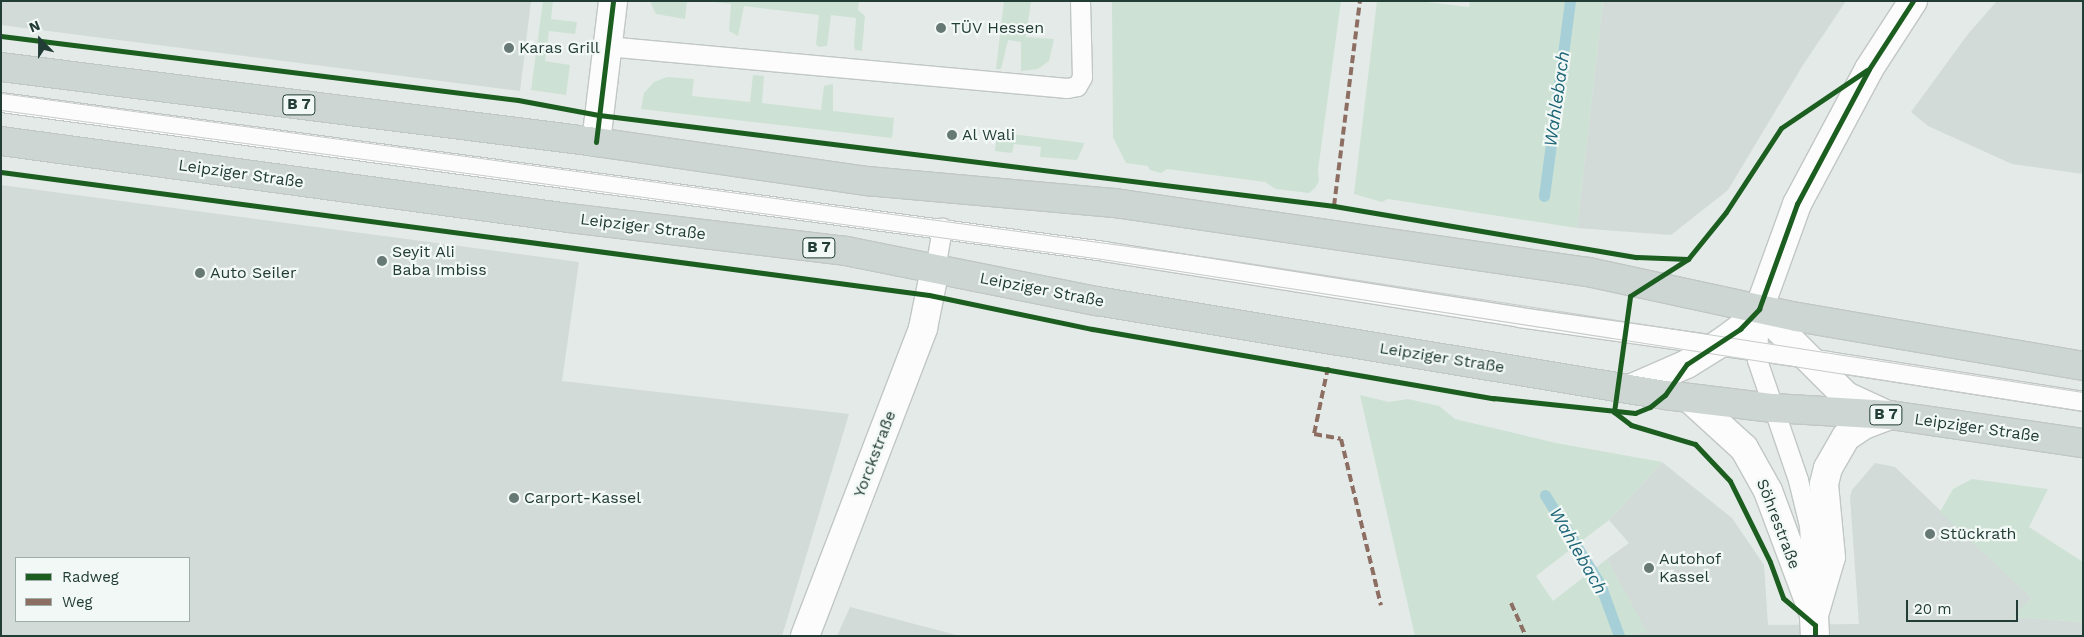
<!DOCTYPE html>
<html>
<head>
<meta charset="utf-8">
<style>
  body { margin:0 }
  #map { position:relative; width:2084px; height:637px; overflow:hidden; background:#e4eae7; font-family:"Work Sans",sans-serif }
  div>[style] { position:absolute }
  .built>* { inset:0; background:#d2dbd7 }
  .green>* { inset:0; background:#cde2d4 }
  .stream>* { height:11px; margin:-5.5px; padding:0 5.5px; transform-origin:5.5px; border-radius:5.5px; background:#a6cfd7 }
  .roads { filter:drop-shadow(1px 0 #c1c7c4) drop-shadow(-1px 0 #c1c7c4) drop-shadow(0 1px #c1c7c4) drop-shadow(0 -1px #c1c7c4) }
  .lane>* { height:19px; margin:-9.5px; padding:0 9.5px; transform-origin:9.5px; border-radius:9.5px; background:#fbfcfb }
  .street>* { height:28px; margin:-14px; padding:0 14px; transform-origin:14px; border-radius:14px; background:#fbfcfb }
  .secondary>* { height:28px; margin:-14px; padding:0 14px; transform-origin:14px; border-radius:14px; background:#fbfcfb }
  .primary>* { height:28px; margin:-14px; padding:0 14px; transform-origin:14px; border-radius:14px; background:#cdd6d3 }
  .tram>* { height:1px; margin:-0.5px; padding:0 0.5px; transform-origin:0.5px; border-radius:0.5px; background:#c7cbc9 }
  .quiet>* { height:4px; margin-top:-2px; transform-origin:0; background:repeating-linear-gradient(90deg,#8d6e63 0 8px,transparent 0 12px) }
  .cycleway>* { height:5px; margin:-2.5px; padding:0 2.5px; transform-origin:2.5px; border-radius:2.5px; background:#1b5e20 }
  .dots>* { width:14px; height:14px; translate:-50% -50%; box-sizing:border-box; border:2px solid #f2f8f5; border-radius:50% }
  span { translate:-50% -50%; white-space:nowrap; text-align:center; line-height:1.15; -webkit-text-stroke:4.5px #f2f8f5; paint-order:stroke }
  .shield-label span { padding:1px 4px; background:#f2f8f5; border:1px solid; border-radius:4px; -webkit-text-stroke-width:0 }
  .shield-label { font-size:15px; color:#223c36; font-weight:700 }
  .poi-label { font-size:16px; color:#223c36 }
  .left { translate:0 -50%; text-align:left }
  .street-label { font-size:16px; color:#223c36 }
  .water-label { font-size:18px; color:#1d6577; font-style:italic }
  .frame { position:absolute; inset:0; border:2px solid #223c36; pointer-events:none }
  .legend { position:absolute; left:15px; top:557px; width:175px; height:65px; box-sizing:border-box; background:#f2f8f5; border:1px solid #9fada9; margin:0; padding:6px 9px; list-style:none; font-size:15px; color:#223c36 }
  .legend li { display:flex; align-items:center; gap:10px; height:25px }
  .legend b { width:25px; border:1px solid #9fada9 }
  .north { position:absolute; left:15px; top:15px; width:50px; height:50px; -webkit-text-stroke:4px #f2f8f5; paint-order:stroke; rotate:338deg; font-size:14px; font-weight:700; line-height:20px; text-align:center; color:#223c36 }
  .north::after { content:''; display:block; margin:auto; width:18px; height:22px; background:#223c36; clip-path:polygon(50% 0,100% 100%,50% 72%,0 100%) }
  .scale { position:absolute; left:1906px; top:600px; width:112px; height:22px; box-sizing:border-box; border:2px solid #223c36; border-top:0; padding-left:6px; font-size:15px; line-height:18px; white-space:nowrap; color:#223c36; -webkit-text-stroke:4px #f2f8f5; paint-order:stroke }
</style>
</head>
<body>
<div id="map">
  <div class="built">
    <i style="clip-path:polygon(1px 1px,531px 1px,520px 91px,1px 25px)"></i>
    <i style="clip-path:polygon(1603px 1px,1846px 1px,1803px 65px,1728px 190px,1671px 235px,1577px 228px)"></i>
    <i style="clip-path:polygon(1997px 1px,2083px 1px,2083px 174px,2012px 164px,1928px 126px,1911px 112px,1968px 34px)"></i>
    <i style="clip-path:polygon(evenodd,1px 185px,579px 262px,562px 381px,849px 414px,782px 636px,1px 636px,1px 185px,189px 558px,189px 621px,16px 621px,16px 558px,189px 558px)"></i>
    <i style="clip-path:polygon(1662px 462px,1732px 518px,1764px 565px,1768px 625px,1859px 624px,1850px 497px,1852px 490px,1875px 463px,1895px 467px,2032px 598px,2013px 617px,2083px 622px,2083px 636px,1624px 636px,1646px 632px,1607px 559px,1629px 543px,1609px 520px)"></i>
    <i style="clip-path:polygon(850px 607px,960px 636px,837px 636px)"></i>
  </div>
  <div class="green">
    <i style="clip-path:polygon(543px 1px,553px 1px,551px 19px,577px 22px,575px 34px,549px 31px,545px 61px,570px 65px,566px 95px,531px 90px)"></i>
    <i style="clip-path:polygon(650px 1px,687px 1px,685px 19px,656px 14px)"></i>
    <i style="clip-path:polygon(705px 1px,859px 1px,858px 10px,865px 16px,862px 51px,855px 50px,854px 46px,856px 18px,831px 15px,827px 46px,819px 47px,816px 45px,819px 15px,744px 6px,738px 36px,729px 31px,731px 4px)"></i>
    <i style="clip-path:polygon(1004px 1px,1031px 1px,1026px 37px,1054px 39px,1049px 61px,1038px 69px,1021px 71px,1021px 42px,1008px 40px,1001px 69px,996px 69px)"></i>
    <i style="clip-path:polygon(1112px 1px,1341px 1px,1318px 170px,1319px 181px,1315px 188px,1309px 193px,1276px 189px,1265px 182px,1167px 169px,1161px 173px,1150px 170px,1148px 166px,1126px 163px,1113px 137px)"></i>
    <i style="clip-path:polygon(1377px 1px,1418px 1px,1469px 7px,1470px 1px,1603px 1px,1577px 228px,1388px 199px,1382px 202px,1354px 194px)"></i>
    <i style="clip-path:polygon(753px 75px,764px 76px,762px 103px,821px 110px,824px 86px,833px 84px,833px 111px,894px 118px,892px 138px,641px 109px,644px 93px,654px 82px,667px 77px,694px 79px,692px 96px,750px 102px)"></i>
    <i style="clip-path:polygon(997px 132px,1084px 143px,1083px 147px,1077px 160px,1040px 157px,1041px 147px,1014px 144px,1012px 153px,995px 151px)"></i>
    <i style="clip-path:polygon(1360px 395px,1389px 402px,1408px 399px,1439px 406px,1455px 419px,1556px 443px,1662px 462px,1609px 520px,1536px 576px,1553px 601px,1607px 559px,1647px 632px,1624px 636px,1415px 636px)"></i>
    <i style="clip-path:polygon(1972px 479px,2048px 489px,2029px 527px,2083px 562px,2083px 622px,2012px 617px,2032px 598px,1940px 512px,1953px 489px)"></i>
  </div>
  <div class="stream">
    <i style="left:1544px;top:196px;width:197px;rotate:-82.4deg"></i>
    <i style="left:1545px;top:495px;width:105px;rotate:58.3deg"></i>
    <i style="left:1600px;top:584px;width:55px;rotate:69.9deg"></i>
  </div>
  <div class="roads">
    <div class="lane">
      <i style="left:606px;top:46px;width:463px;rotate:5.2deg"></i>
      <i style="left:1067px;top:88px;width:10px;rotate:-11deg"></i>
      <i style="left:1077px;top:86px;width:10px;rotate:-61deg"></i>
      <i style="left:1082px;top:77px;width:76px;rotate:-91.5deg"></i>
      <i style="left:1px;top:102px;width:1113px;rotate:7.69deg"></i>
      <i style="left:1104px;top:251px;width:420px;rotate:9deg"></i>
      <i style="left:1519px;top:317px;width:312px;rotate:8.1deg"></i>
      <i style="left:1828px;top:361px;width:258px;rotate:8.9deg"></i>
      <i style="left:935px;top:269px;width:42px;rotate:-80.3deg"></i>
      <i style="left:1759px;top:309px;width:51px;rotate:92.2deg"></i>
      <i style="left:1757px;top:360px;width:127px;rotate:71.1deg"></i>
      <i style="left:1798px;top:480px;width:46px;rotate:76.3deg"></i>
      <i style="left:1809px;top:525px;width:69px;rotate:86.7deg"></i>
    </div>
    <div class="street">
      <i style="left:596px;top:142px;width:142px;rotate:-83.1deg"></i>
      <i style="left:1689px;top:398px;width:74px;rotate:42.3deg"></i>
      <i style="left:1744px;top:448px;width:49px;rotate:60.8deg"></i>
      <i style="left:1768px;top:491px;width:132px;rotate:69.6deg"></i>
      <i style="left:805px;top:636px;width:330px;rotate:-69deg"></i>
      <i style="left:923px;top:328px;width:60px;rotate:-78.5deg"></i>
      <i style="left:1815px;top:636px;width:21px;rotate:-93deg"></i>
      <i style="left:1814px;top:615px;width:60px;rotate:-73.7deg"></i>
      <i style="left:1831px;top:557px;width:73px;rotate:-95.5deg"></i>
      <i style="left:1824px;top:484px;width:16px;rotate:-76deg"></i>
      <i style="left:1828px;top:468px;width:36px;rotate:-60deg"></i>
      <i style="left:1846px;top:437px;width:22px;rotate:-34deg"></i>
      <i style="left:1864px;top:425px;width:28px;rotate:-21deg"></i>
    </div>
    <div class="secondary">
      <i style="left:1759px;top:309px;width:123px;rotate:45deg"></i>
      <i style="left:1846px;top:396px;width:43px;rotate:24.8deg"></i>
      <i style="left:1632px;top:388px;width:60px;rotate:-23.6deg"></i>
      <i style="left:1687px;top:364px;width:38px;rotate:-32deg"></i>
      <i style="left:1719px;top:344px;width:26px;rotate:-36deg"></i>
      <i style="left:1740px;top:329px;width:28px;rotate:-46deg"></i>
      <i style="left:1759px;top:309px;width:112px;rotate:-70.1deg"></i>
      <i style="left:1797px;top:204px;width:153px;rotate:-61.9deg"></i>
      <i style="left:1869px;top:69px;width:81px;rotate:-57.1deg"></i>
    </div>
    <div class="primary">
      <i style="left:1px;top:67px;width:600px;rotate:7.18deg"></i>
      <i style="left:596px;top:142px;width:274px;rotate:8.2deg"></i>
      <i style="left:867px;top:181px;width:249px;rotate:5.1deg"></i>
      <i style="left:1115px;top:203px;width:478px;rotate:8.3deg"></i>
      <i style="left:1588px;top:272px;width:214px;rotate:12.2deg"></i>
      <i style="left:1797px;top:317px;width:290px;rotate:9.7deg"></i>
      <i style="left:1px;top:141px;width:573px;rotate:7.72deg"></i>
      <i style="left:569px;top:218px;width:279px;rotate:6.8deg"></i>
      <i style="left:846px;top:251px;width:256px;rotate:11.3deg"></i>
      <i style="left:1097px;top:301px;width:576px;rotate:9.4deg"></i>
      <i style="left:1665px;top:395px;width:109px;rotate:6.9deg"></i>
      <i style="left:1773px;top:408px;width:117px;rotate:3.4deg"></i>
      <i style="left:1890px;top:415px;width:195px;rotate:8.3deg"></i>
    </div>
  </div>
  <div class="tram">
    <i style="left:1px;top:93px;width:1226px;rotate:7.73deg"></i>
    <i style="left:1216px;top:258px;width:877px;rotate:8.79deg"></i>
    <i style="left:1px;top:110px;width:1111px;rotate:7.71deg"></i>
    <i style="left:1102px;top:259px;width:993px;rotate:8.81deg"></i>
  </div>
  <div class="quiet">
    <i style="left:1334px;top:206px;width:207px;rotate:-82.8deg"></i>
    <i style="left:1328px;top:367px;width:68px;rotate:101.8deg"></i>
    <i style="left:1314px;top:434px;width:27px;rotate:10deg"></i>
    <i style="left:1341px;top:439px;width:171px;rotate:76.5deg"></i>
    <i style="left:1511px;top:603px;width:36px;rotate:66deg"></i>
  </div>
  <div class="cycleway">
    <i style="left:1px;top:36px;width:521px;rotate:7.06deg"></i>
    <i style="left:518px;top:100px;width:82px;rotate:10.5deg"></i>
    <i style="left:599px;top:115px;width:741px;rotate:7.06deg"></i>
    <i style="left:1334px;top:206px;width:307px;rotate:9.6deg"></i>
    <i style="left:1637px;top:257px;width:51px;rotate:2.2deg"></i>
    <i style="left:596px;top:142px;width:142px;rotate:-83.1deg"></i>
    <i style="left:1px;top:172px;width:936px;rotate:7.55deg"></i>
    <i style="left:929px;top:295px;width:167px;rotate:11.8deg"></i>
    <i style="left:1092px;top:329px;width:407px;rotate:9.8deg"></i>
    <i style="left:1493px;top:398px;width:143px;rotate:6deg"></i>
    <i style="left:1635px;top:413px;width:16px;rotate:-22deg"></i>
    <i style="left:1650px;top:407px;width:19px;rotate:-39deg"></i>
    <i style="left:1665px;top:395px;width:38px;rotate:-55deg"></i>
    <i style="left:1687px;top:364px;width:64px;rotate:-33.4deg"></i>
    <i style="left:1740px;top:329px;width:28px;rotate:-46deg"></i>
    <i style="left:1759px;top:309px;width:112px;rotate:-70.1deg"></i>
    <i style="left:1797px;top:204px;width:153px;rotate:-61.9deg"></i>
    <i style="left:1869px;top:69px;width:81px;rotate:-57.1deg"></i>
    <i style="left:1614px;top:412px;width:117px;rotate:-82.1deg"></i>
    <i style="left:1630px;top:296px;width:69px;rotate:-32.5deg"></i>
    <i style="left:1688px;top:259px;width:60px;rotate:-51deg"></i>
    <i style="left:1726px;top:212px;width:100px;rotate:-56.8deg"></i>
    <i style="left:1781px;top:128px;width:104px;rotate:-34deg"></i>
    <i style="left:1614px;top:412px;width:21px;rotate:37deg"></i>
    <i style="left:1631px;top:425px;width:67px;rotate:16.5deg"></i>
    <i style="left:1695px;top:444px;width:51px;rotate:46.6deg"></i>
    <i style="left:1730px;top:481px;width:90px;rotate:63.7deg"></i>
    <i style="left:1770px;top:562px;width:38px;rotate:70deg"></i>
    <i style="left:1783px;top:598px;width:42px;rotate:40.2deg"></i>
    <i style="left:1815px;top:625px;width:11px;rotate:90deg"></i>
  </div>
  <div class="dots">
    <i style="left:941px;top:28px;background:#667974"></i>
    <i style="left:509px;top:48px;background:#667974"></i>
    <i style="left:952px;top:135px;background:#667974"></i>
    <i style="left:382px;top:261px;background:#667974"></i>
    <i style="left:200px;top:273px;background:#667974"></i>
    <i style="left:514px;top:498px;background:#667974"></i>
    <i style="left:1930px;top:534px;background:#667974"></i>
    <i style="left:1649px;top:568px;background:#667974"></i>
  </div>
  <div class="shield-label">
    <span style="left:299px;top:105px">B 7</span>
    <span style="left:819px;top:248px">B 7</span>
    <span style="left:1886px;top:415px">B 7</span>
  </div>
  <div class="poi-label">
    <span class="left" style="left:951px;top:28px">TÜV Hessen</span>
    <span class="left" style="left:519px;top:48px">Karas Grill</span>
    <span class="left" style="left:962px;top:135px">Al Wali</span>
    <span class="left" style="left:392px;top:261px">Seyit Ali<br>Baba Imbiss</span>
    <span class="left" style="left:210px;top:273px">Auto Seiler</span>
    <span class="left" style="left:524px;top:498px">Carport-Kassel</span>
    <span class="left" style="left:1940px;top:534px">Stückrath</span>
    <span class="left" style="left:1659px;top:568px">Autohof<br>Kassel</span>
  </div>
  <div class="street-label">
    <span style="left:241px;top:174px;rotate:8deg">Leipziger Straße</span>
    <span style="left:643px;top:227px;rotate:7deg">Leipziger Straße</span>
    <span style="left:1042px;top:290px;rotate:11deg">Leipziger Straße</span>
    <span style="left:1442px;top:358px;rotate:9deg">Leipziger Straße</span>
    <span style="left:1977px;top:428px;rotate:8deg">Leipziger Straße</span>
    <span style="left:875px;top:454px;rotate:-69deg">Yorckstraße</span>
    <span style="left:1778px;top:524px;rotate:69deg">Söhrestraße</span>
  </div>
  <div class="water-label">
    <span style="left:1557px;top:99px;rotate:-82deg">Wahlebach</span>
    <span style="left:1578px;top:551px;rotate:60deg">Wahlebach</span>
  </div>
  <div class="frame"></div>
  <ul class="legend">
  <li><b style="height:6px;background:#1b5e20"></b>Radweg</li>
  <li><b style="height:6px;background:#8d6e63"></b>Weg</li>
  </ul>
  <div class="north">N</div>
  <div class="scale">20 m</div>
</div>
</body>
</html>
